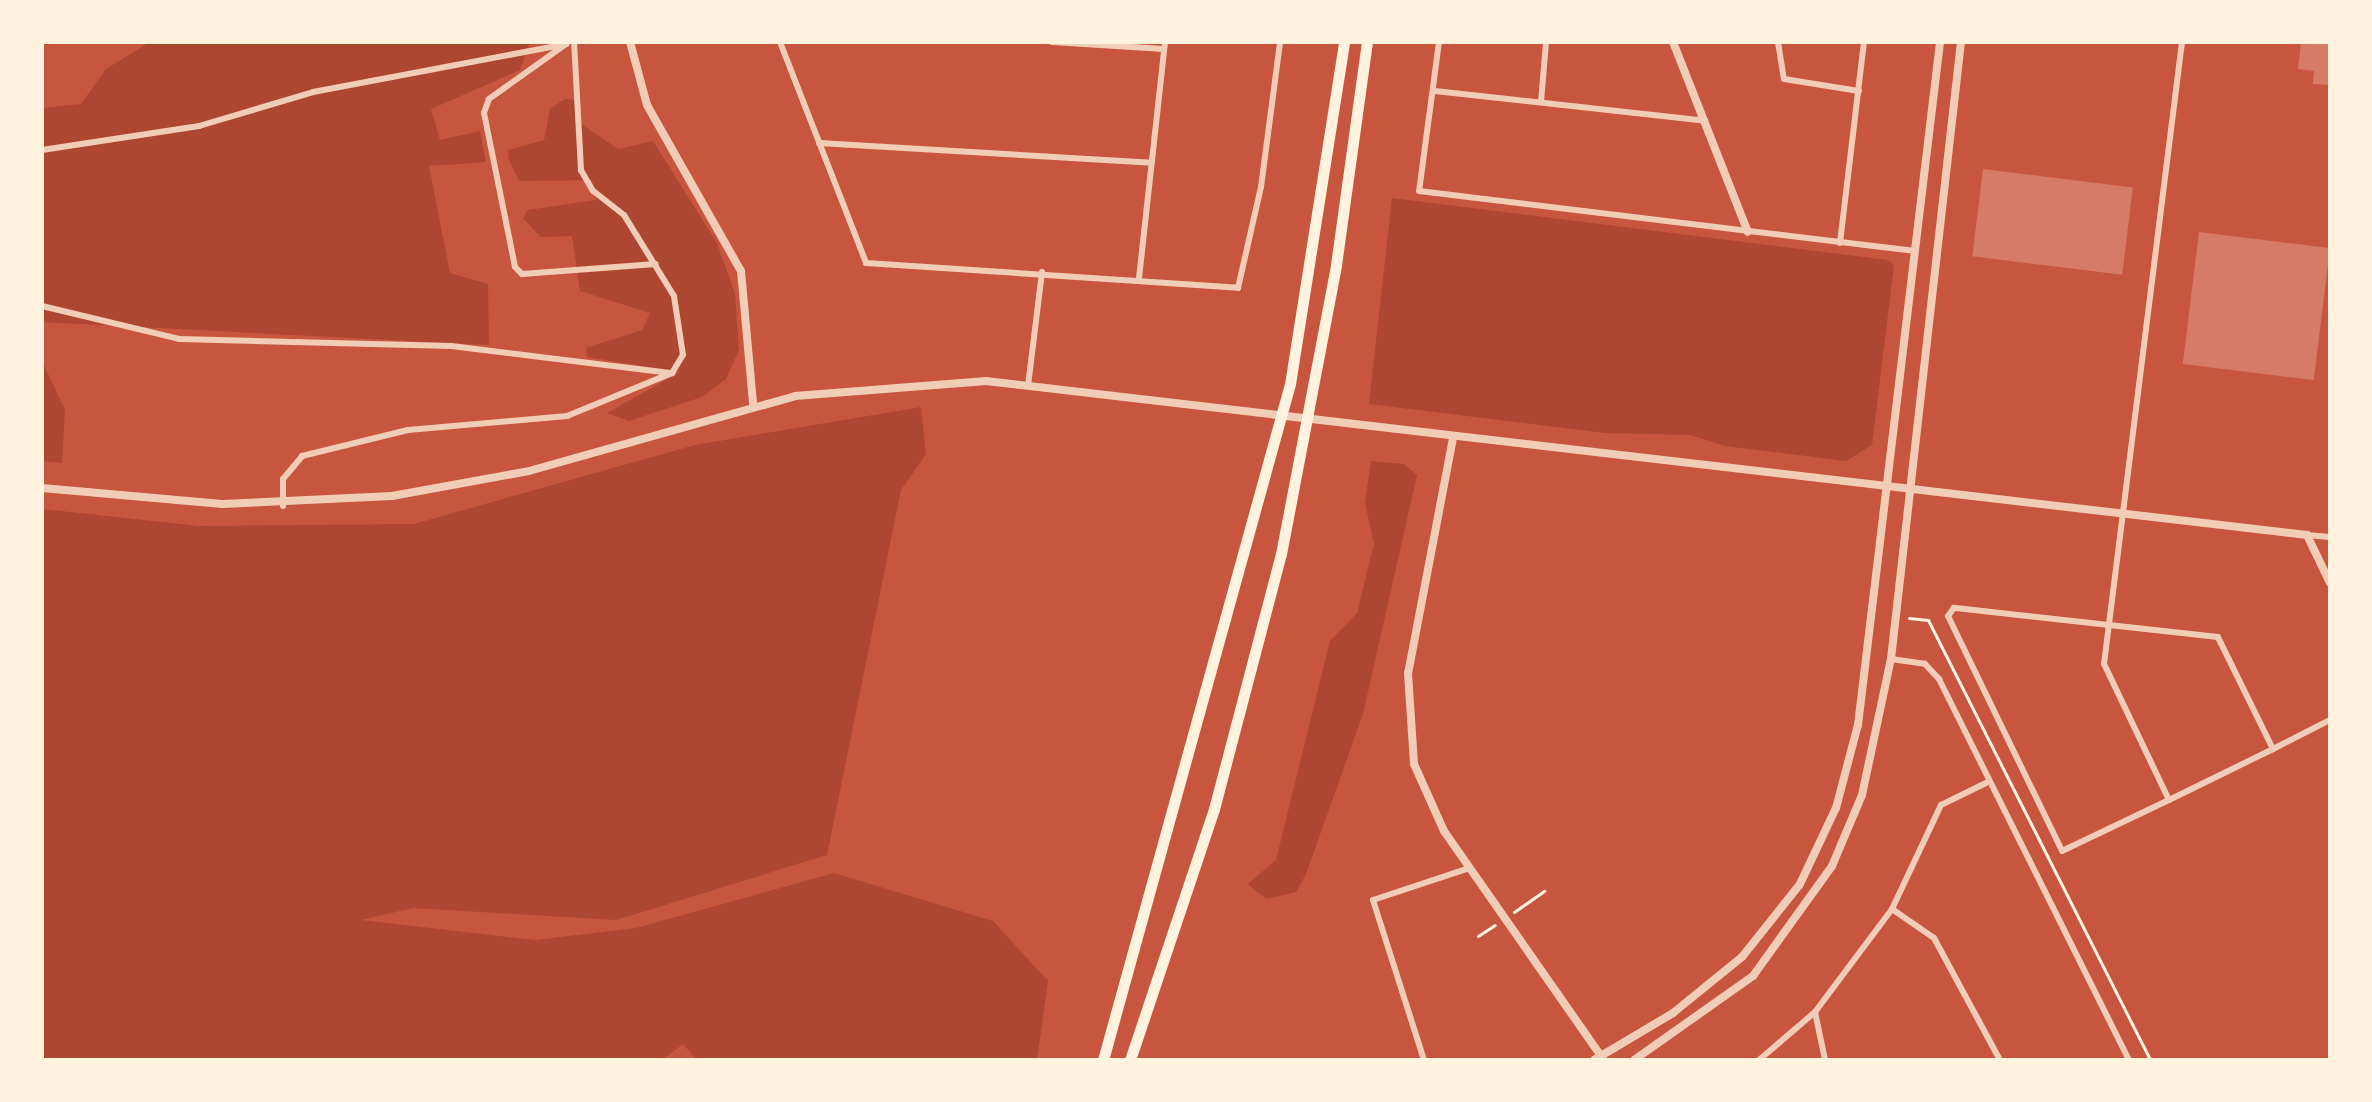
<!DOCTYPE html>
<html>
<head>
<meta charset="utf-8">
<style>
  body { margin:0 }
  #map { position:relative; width:2372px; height:1102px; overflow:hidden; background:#c8553d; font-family:Jost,sans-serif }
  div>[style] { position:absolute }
  .green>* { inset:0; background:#ae4732 }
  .building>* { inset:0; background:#d67c66; transform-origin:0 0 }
  .path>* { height:3px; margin:-1.5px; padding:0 1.5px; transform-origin:1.5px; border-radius:1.5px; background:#fff3e0 }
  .minor>* { height:6px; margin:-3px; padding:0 3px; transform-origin:3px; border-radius:3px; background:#f1ccb7 }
  .tertiary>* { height:8px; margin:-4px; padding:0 4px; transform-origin:4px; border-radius:4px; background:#f1ccb7 }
  .motorway>* { height:11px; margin:-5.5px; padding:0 5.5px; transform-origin:5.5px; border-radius:5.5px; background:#fff3e0 }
  span { translate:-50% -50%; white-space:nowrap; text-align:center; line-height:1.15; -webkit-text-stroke:8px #fff3e0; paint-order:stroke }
  .frame { position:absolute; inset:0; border:44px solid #fff3e0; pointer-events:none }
</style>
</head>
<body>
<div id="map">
  <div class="green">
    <i style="clip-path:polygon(150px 42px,530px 42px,520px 70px,431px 109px,440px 140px,480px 131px,486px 162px,429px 166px,450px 273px,488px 284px,489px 345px,42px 322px,42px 108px,81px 104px,106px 69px)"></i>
    <i style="clip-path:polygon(565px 99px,575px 100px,577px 121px,618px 149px,653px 141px,717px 243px,735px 294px,739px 350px,726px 379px,702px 397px,629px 421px,607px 413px,680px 372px,587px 357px,586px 348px,642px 330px,650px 313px,580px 291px,572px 236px,541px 237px,523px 218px,528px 210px,596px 200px,592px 180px,519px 181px,509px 160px,508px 150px,544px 140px,550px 109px)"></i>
    <i style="clip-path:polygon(1392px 198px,1888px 260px,1894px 265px,1872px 445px,1846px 461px,1725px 446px,1690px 435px,1605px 433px,1369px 404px)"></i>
    <i style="clip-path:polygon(42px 361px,65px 410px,62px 463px,42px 461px)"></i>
    <i style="clip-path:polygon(921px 407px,926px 454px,901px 490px,827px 855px,616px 920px,413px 908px,361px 920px,535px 940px,636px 928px,834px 873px,993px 921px,1048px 981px,1037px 1060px,697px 1060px,683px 1044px,662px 1060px,42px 1060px,42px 509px,199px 526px,414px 524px,695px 445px)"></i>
    <i style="clip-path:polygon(1371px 461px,1404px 464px,1417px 475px,1363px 714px,1306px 874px,1296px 892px,1266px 899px,1248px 884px,1276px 860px,1330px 641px,1357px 613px,1374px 544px,1365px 503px)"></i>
  </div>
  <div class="building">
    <i style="clip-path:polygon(2301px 42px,2330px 42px,2330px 85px,2313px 84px,2314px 71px,2298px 69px)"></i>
    <i style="left:1983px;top:169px;width:151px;height:88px;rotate:7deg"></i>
    <i style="left:2199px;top:232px;width:132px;height:133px;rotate:7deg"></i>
  </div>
  <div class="path">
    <i style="left:1909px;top:618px;width:19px;rotate:6deg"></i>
    <i style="left:1928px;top:620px;width:493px;rotate:63.2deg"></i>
    <i style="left:1514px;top:912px;width:37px;rotate:-35deg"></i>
    <i style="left:1478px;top:936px;width:20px;rotate:-33deg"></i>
  </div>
  <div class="minor">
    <i style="left:780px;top:42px;width:237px;rotate:68.7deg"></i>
    <i style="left:866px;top:263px;width:373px;rotate:3.8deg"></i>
    <i style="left:1238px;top:288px;width:104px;rotate:-77.2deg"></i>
    <i style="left:1261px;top:187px;width:146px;rotate:-82.5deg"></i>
    <i style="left:1052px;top:42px;width:112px;rotate:3.6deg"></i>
    <i style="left:1439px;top:42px;width:150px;rotate:97.6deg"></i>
    <i style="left:1419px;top:191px;width:500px;rotate:6.9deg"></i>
    <i style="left:1778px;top:42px;width:37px;rotate:81deg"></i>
    <i style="left:1784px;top:79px;width:76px;rotate:9.1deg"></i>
    <i style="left:566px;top:44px;width:95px;rotate:144.5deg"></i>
    <i style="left:489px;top:99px;width:15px;rotate:110deg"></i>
    <i style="left:484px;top:113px;width:157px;rotate:78.6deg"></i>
    <i style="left:515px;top:267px;width:10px;rotate:45deg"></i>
    <i style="left:522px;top:274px;width:134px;rotate:-4.3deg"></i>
    <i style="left:1435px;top:91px;width:272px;rotate:6.3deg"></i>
    <i style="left:1541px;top:102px;width:60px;rotate:-85.2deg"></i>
    <i style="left:819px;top:143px;width:333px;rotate:3.4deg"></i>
    <i style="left:42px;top:150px;width:159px;rotate:-8.7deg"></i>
    <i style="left:199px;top:126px;width:119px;rotate:-16.6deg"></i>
    <i style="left:313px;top:92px;width:258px;rotate:-10.7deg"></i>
    <i style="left:1840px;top:243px;width:202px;rotate:-83.2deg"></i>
    <i style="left:1139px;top:278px;width:237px;rotate:-83.7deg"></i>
    <i style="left:42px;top:306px;width:141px;rotate:13.5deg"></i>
    <i style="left:179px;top:339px;width:272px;rotate:1.5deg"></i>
    <i style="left:451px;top:346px;width:223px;rotate:7deg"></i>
    <i style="left:1028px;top:386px;width:115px;rotate:-83deg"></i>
    <i style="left:283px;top:506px;width:27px;rotate:-90deg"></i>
    <i style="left:283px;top:479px;width:30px;rotate:-50deg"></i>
    <i style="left:302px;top:456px;width:109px;rotate:-13.8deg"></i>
    <i style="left:408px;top:430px;width:160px;rotate:-5deg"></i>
    <i style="left:567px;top:416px;width:113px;rotate:-22.3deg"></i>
    <i style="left:672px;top:373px;width:21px;rotate:-59deg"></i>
    <i style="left:683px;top:355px;width:60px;rotate:-98.7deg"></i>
    <i style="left:674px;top:296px;width:95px;rotate:-121.7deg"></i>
    <i style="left:624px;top:215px;width:39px;rotate:-142deg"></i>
    <i style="left:593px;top:191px;width:24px;rotate:-120deg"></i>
    <i style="left:581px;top:170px;width:128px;rotate:-93.1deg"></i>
    <i style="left:2307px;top:535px;width:23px;rotate:5deg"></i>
    <i style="left:1891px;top:659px;width:34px;rotate:8deg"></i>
    <i style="left:1925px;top:664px;width:21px;rotate:47deg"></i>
    <i style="left:1939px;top:679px;width:426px;rotate:63.5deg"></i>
    <i style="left:2273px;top:749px;width:125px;rotate:-116.2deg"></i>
    <i style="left:2218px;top:637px;width:266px;rotate:-173.7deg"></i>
    <i style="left:1954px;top:608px;width:10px;rotate:127deg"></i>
    <i style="left:1948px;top:616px;width:261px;rotate:64.1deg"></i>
    <i style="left:2062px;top:851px;width:119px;rotate:-25.5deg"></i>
    <i style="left:2169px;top:800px;width:116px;rotate:-26.1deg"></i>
    <i style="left:2273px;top:749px;width:64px;rotate:-27deg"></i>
    <i style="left:2169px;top:800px;width:151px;rotate:-115.5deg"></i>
    <i style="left:2104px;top:664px;width:627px;rotate:-82.85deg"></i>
    <i style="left:1892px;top:909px;width:51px;rotate:34.6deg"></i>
    <i style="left:1934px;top:938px;width:139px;rotate:61.6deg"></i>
    <i style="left:1815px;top:1012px;width:49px;rotate:78.2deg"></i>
    <i style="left:1424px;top:1060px;width:168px;rotate:-107.7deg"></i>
    <i style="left:1373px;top:900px;width:102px;rotate:-18.3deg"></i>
    <i style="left:1759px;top:1060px;width:74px;rotate:-40.6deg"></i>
    <i style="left:1815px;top:1012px;width:129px;rotate:-53.2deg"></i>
    <i style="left:1892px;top:909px;width:115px;rotate:-64.8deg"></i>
    <i style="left:1941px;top:805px;width:50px;rotate:-26.1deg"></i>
  </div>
  <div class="tertiary">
    <i style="left:630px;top:42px;width:65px;rotate:74.9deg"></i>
    <i style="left:647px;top:105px;width:191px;rotate:60.5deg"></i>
    <i style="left:741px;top:271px;width:134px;rotate:84.8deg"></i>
    <i style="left:1673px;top:42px;width:204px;rotate:68.5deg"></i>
    <i style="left:1453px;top:438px;width:239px;rotate:100.8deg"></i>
    <i style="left:1408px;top:673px;width:91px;rotate:86.2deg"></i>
    <i style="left:1414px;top:764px;width:73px;rotate:65.9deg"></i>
    <i style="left:1444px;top:831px;width:278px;rotate:55.1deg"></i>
    <i style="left:42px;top:488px;width:181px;rotate:5.1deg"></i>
    <i style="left:222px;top:504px;width:170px;rotate:-2.7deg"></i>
    <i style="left:392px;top:496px;width:139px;rotate:-10.3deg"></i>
    <i style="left:529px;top:471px;width:276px;rotate:-15.7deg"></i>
    <i style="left:795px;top:396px;width:192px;rotate:-4.5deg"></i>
    <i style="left:986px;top:381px;width:1330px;rotate:6.65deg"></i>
    <i style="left:2307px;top:535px;width:53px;rotate:64.4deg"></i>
    <i style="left:1594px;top:1060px;width:92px;rotate:-30.7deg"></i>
    <i style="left:1673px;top:1013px;width:89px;rotate:-39.1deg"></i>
    <i style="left:1742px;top:957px;width:93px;rotate:-51.5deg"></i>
    <i style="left:1800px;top:884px;width:84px;rotate:-64.7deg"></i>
    <i style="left:1836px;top:808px;width:86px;rotate:-75.2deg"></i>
    <i style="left:1858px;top:725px;width:688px;rotate:-83.15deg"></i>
    <i style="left:1634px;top:1060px;width:146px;rotate:-35.2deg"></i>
    <i style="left:1753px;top:976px;width:135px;rotate:-54.3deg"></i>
    <i style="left:1832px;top:866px;width:77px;rotate:-67.1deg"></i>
    <i style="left:1862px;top:795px;width:139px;rotate:-78deg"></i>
    <i style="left:1891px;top:659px;width:621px;rotate:-83.53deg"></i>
  </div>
  <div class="motorway">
    <i style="left:1103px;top:1060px;width:701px;rotate:-74.54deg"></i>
    <i style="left:1290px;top:384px;width:346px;rotate:-81deg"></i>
    <i style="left:1130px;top:1060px;width:265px;rotate:-71.5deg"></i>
    <i style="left:1214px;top:809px;width:264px;rotate:-75.3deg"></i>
    <i style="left:1281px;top:554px;width:294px;rotate:-79.2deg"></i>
    <i style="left:1336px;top:265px;width:225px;rotate:-82.1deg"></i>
  </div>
  <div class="frame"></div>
</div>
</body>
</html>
